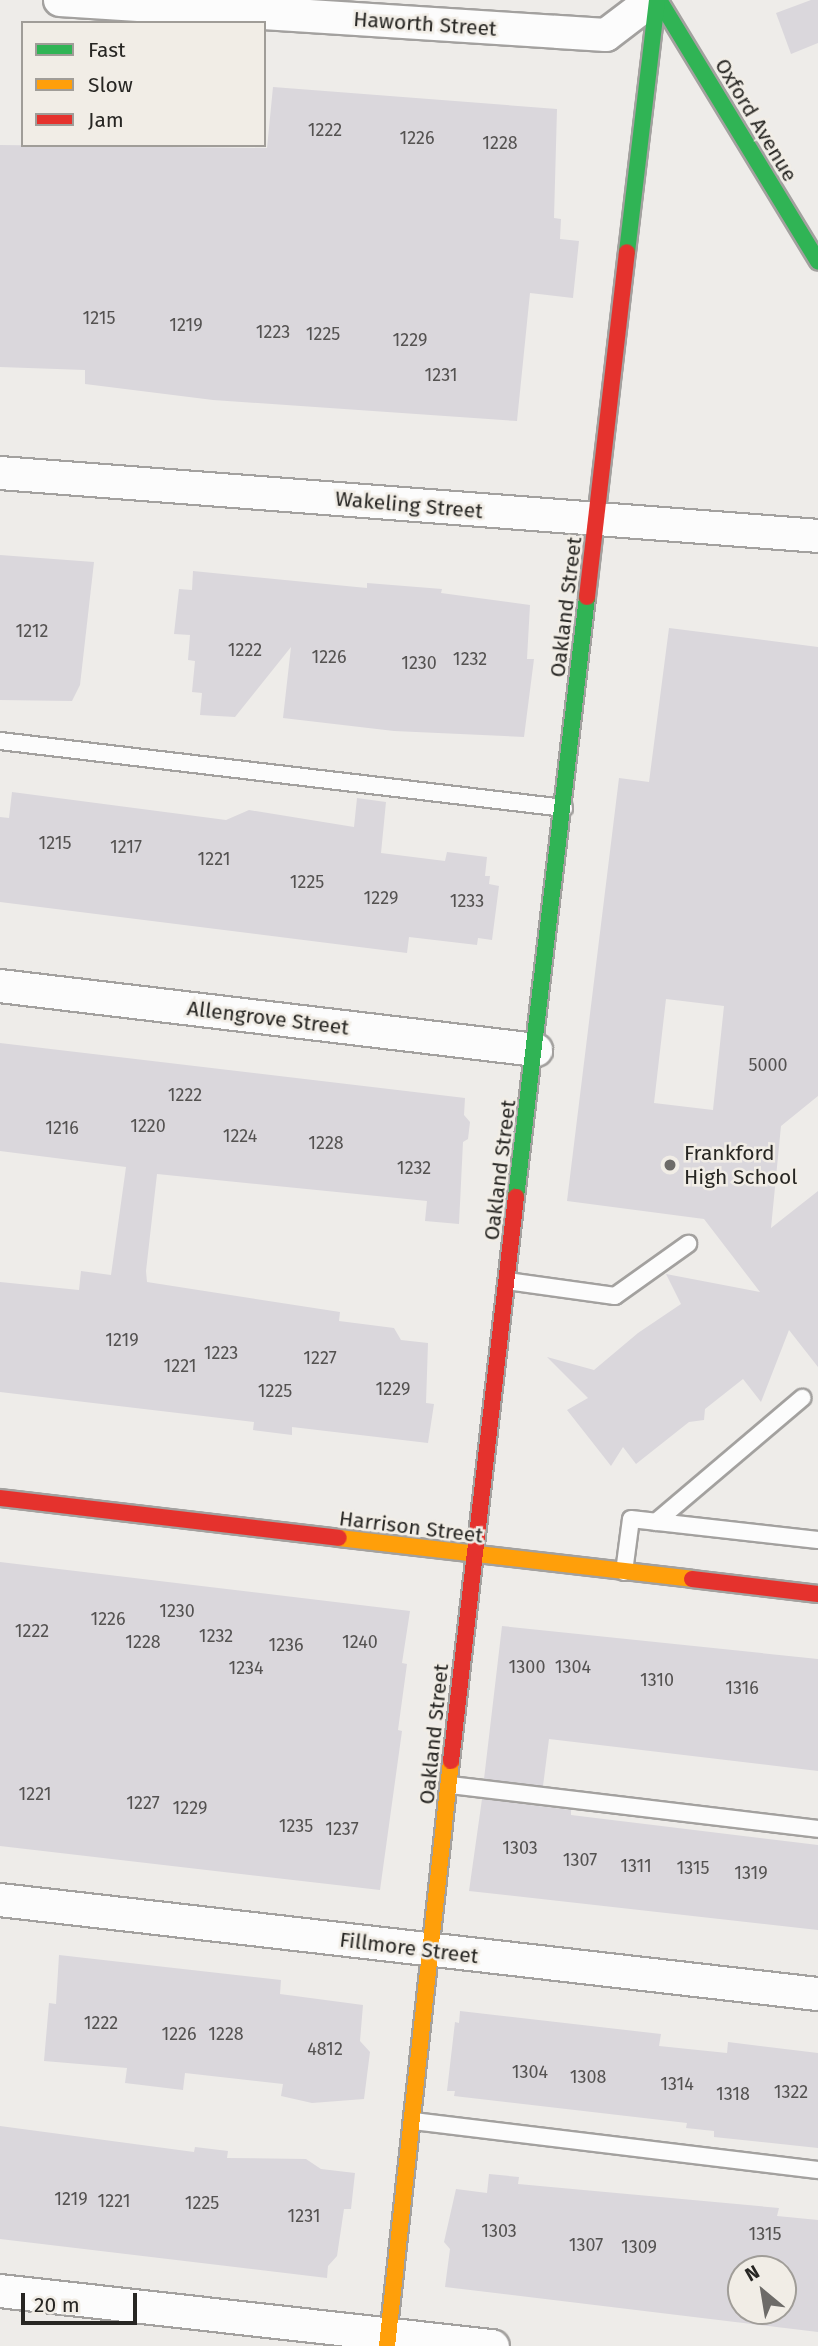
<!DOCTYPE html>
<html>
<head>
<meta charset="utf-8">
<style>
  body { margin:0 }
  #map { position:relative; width:818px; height:2346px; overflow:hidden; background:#eeece9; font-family:"Fira Sans",sans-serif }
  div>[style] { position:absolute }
  .building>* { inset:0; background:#dad7dc }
  .roads { filter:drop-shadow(2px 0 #a3a19f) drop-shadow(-2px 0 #a3a19f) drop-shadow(0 2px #a3a19f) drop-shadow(0 -2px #a3a19f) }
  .lane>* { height:16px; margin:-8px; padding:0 8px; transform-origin:8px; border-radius:8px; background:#fcfcfc }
  .street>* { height:32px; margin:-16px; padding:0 16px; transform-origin:16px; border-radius:16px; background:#fcfcfc }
  .fast>* { height:16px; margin:-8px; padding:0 8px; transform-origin:8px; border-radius:8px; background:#30b455 }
  .slow>* { height:16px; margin:-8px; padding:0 8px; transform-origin:8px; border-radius:8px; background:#ff9f0a }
  .jam>* { height:16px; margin:-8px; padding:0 8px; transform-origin:8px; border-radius:8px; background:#e5322d }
  .dots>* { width:19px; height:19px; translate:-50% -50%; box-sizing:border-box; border:4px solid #f1ede6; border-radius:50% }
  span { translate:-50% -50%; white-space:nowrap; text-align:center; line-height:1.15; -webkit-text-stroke:5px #f1ede6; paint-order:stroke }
  .number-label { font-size:18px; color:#545251 }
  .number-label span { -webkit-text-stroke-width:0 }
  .street-label { font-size:21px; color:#272623 }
  .poi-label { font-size:21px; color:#272623 }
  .left { translate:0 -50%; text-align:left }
  .legend { position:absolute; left:21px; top:21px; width:245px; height:126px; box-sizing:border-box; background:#f1ede6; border:2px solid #a09d98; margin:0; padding:9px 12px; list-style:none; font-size:21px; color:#272623 }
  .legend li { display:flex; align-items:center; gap:14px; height:35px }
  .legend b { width:35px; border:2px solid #a09d98 }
  .north { position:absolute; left:727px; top:2255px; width:70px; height:70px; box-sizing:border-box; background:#f1ede6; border:2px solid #a09d98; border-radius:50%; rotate:330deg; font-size:19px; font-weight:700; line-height:28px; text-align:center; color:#272623 }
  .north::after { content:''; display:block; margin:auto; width:24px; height:32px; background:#6d6b68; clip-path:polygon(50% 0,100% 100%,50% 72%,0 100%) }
  .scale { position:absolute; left:21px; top:2293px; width:116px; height:32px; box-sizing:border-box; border:4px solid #272623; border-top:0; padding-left:9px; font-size:21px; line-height:24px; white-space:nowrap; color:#272623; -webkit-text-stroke:5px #f1ede6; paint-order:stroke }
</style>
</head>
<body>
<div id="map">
  <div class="building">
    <i style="clip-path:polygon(811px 0,818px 0,818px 43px,791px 54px,776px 13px)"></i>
    <i style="clip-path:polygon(273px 87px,557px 109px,554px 218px,561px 219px,560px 239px,579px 241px,573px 298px,530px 293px,517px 421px,213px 400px,85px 384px,85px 370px,0 367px,0 145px,267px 148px)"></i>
    <i style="clip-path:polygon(0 555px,94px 562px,80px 685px,72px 701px,0 700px)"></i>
    <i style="clip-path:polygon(193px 571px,367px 588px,367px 583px,442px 589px,441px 593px,530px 605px,527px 659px,534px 659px,524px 737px,394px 731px,283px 718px,291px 647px,235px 717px,200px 715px,202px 693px,192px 692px,195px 661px,188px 660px,190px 635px,174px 634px,179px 589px,192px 590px)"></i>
    <i style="clip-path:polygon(evenodd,669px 628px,818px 647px,818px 1096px,781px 1126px,771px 1228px,818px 1191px,818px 1367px,789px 1330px,761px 1402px,743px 1379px,705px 1409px,704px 1420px,689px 1422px,636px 1464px,623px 1447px,611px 1466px,567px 1410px,588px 1398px,547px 1357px,594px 1370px,638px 1333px,681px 1304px,666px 1274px,760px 1292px,704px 1219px,567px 1201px,619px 778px,649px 782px,669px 628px,666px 999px,724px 1006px,713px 1110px,654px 1103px,666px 999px)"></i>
    <i style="clip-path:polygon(12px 792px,226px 820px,249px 810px,354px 827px,357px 798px,386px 802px,381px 853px,445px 861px,447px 852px,487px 857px,485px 876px,490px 876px,489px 884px,499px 886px,492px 940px,478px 938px,477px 945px,409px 937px,407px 953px,0 902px,0 817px,9px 818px)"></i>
    <i style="clip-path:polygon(0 1043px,465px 1098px,464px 1115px,470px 1122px,468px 1139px,463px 1142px,459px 1224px,425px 1221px,427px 1201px,157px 1174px,146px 1271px,147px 1282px,340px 1312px,339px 1321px,394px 1328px,401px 1340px,428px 1343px,426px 1403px,434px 1404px,428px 1443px,292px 1427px,292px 1435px,253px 1430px,254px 1422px,0 1392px,0 1282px,79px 1290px,81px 1271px,111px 1275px,126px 1167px,0 1151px)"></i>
    <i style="clip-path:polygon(0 1562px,410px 1611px,402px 1663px,407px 1664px,398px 1730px,402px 1731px,380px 1890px,0 1846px)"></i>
    <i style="clip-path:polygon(502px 1626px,818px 1659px,818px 1771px,549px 1739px,543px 1786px,484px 1779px)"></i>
    <i style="clip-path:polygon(482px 1799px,571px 1810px,571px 1815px,818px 1845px,818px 1930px,469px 1891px)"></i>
    <i style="clip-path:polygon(59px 1955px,281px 1980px,280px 1994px,363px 2005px,360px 2041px,370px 2052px,364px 2099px,312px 2103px,281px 2096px,283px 2084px,185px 2073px,183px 2090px,125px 2083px,127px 2068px,44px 2061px,49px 2003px,56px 2004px)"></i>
    <i style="clip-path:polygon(460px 2011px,661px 2034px,659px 2046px,727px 2053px,728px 2042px,818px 2053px,818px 2148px,714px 2137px,714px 2131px,686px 2128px,687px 2123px,454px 2096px,455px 2091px,447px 2091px,455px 2022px,459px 2023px)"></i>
    <i style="clip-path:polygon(0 2126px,194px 2152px,195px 2147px,228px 2151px,227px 2158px,306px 2159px,321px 2169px,355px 2173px,351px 2209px,344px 2209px,337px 2256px,328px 2266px,327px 2278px,0 2239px)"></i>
    <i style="clip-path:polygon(evenodd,489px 2174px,519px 2177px,518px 2184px,779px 2208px,777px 2216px,818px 2220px,818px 2332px,445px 2287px,450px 2249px,444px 2242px,456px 2189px,487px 2193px,489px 2174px,741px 2269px,783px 2269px,783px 2311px,741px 2311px,741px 2269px)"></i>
  </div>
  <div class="roads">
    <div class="lane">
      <i style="left:0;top:741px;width:568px;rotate:6.77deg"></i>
      <i style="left:507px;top:1281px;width:109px;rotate:7.9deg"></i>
      <i style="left:615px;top:1296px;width:90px;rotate:-35.5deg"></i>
      <i style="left:656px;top:1522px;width:192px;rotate:-40.3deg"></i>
      <i style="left:624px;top:1572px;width:53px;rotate:-82.5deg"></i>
      <i style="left:631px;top:1519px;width:188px;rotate:6.4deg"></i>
      <i style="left:450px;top:1785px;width:371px;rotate:6.8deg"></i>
      <i style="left:413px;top:2121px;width:408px;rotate:6.9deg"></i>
    </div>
    <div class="street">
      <i style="left:60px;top:0;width:547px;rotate:3.67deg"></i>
      <i style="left:606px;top:35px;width:58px;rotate:-37.3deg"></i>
      <i style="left:0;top:473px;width:820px;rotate:4.4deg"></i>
      <i style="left:0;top:986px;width:540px;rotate:6.81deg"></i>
      <i style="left:0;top:1900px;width:823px;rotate:6.56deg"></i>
      <i style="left:0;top:2291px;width:496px;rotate:6.4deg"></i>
    </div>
    <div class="fast">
      <i style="left:659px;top:0;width:306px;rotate:58.7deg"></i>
      <i style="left:627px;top:252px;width:254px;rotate:-83.2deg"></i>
      <i style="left:516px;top:1197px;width:604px;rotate:-83.25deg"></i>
    </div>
    <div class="slow">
      <i style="left:339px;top:1538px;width:355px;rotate:6.6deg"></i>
      <i style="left:387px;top:2346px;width:588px;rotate:-83.76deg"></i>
    </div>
    <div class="jam">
      <i style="left:587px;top:597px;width:347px;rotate:-83.4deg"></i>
      <i style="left:0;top:1498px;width:341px;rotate:6.7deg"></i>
      <i style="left:692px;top:1579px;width:127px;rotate:6.8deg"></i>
      <i style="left:451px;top:1761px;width:568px;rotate:-83.43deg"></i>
    </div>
  </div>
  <div class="dots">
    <i style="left:670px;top:1165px;background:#6d6b68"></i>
  </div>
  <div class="number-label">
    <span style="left:325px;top:130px">1222</span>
    <span style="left:417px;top:138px">1226</span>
    <span style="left:500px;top:143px">1228</span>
    <span style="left:99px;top:318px">1215</span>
    <span style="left:186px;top:325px">1219</span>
    <span style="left:273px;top:332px">1223</span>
    <span style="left:323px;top:334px">1225</span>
    <span style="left:410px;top:340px">1229</span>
    <span style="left:441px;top:375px">1231</span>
    <span style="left:32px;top:631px">1212</span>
    <span style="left:245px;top:650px">1222</span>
    <span style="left:329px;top:657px">1226</span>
    <span style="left:470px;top:659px">1232</span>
    <span style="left:419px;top:663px">1230</span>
    <span style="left:55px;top:843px">1215</span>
    <span style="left:126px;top:847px">1217</span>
    <span style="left:214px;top:859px">1221</span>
    <span style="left:307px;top:882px">1225</span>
    <span style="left:381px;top:898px">1229</span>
    <span style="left:467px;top:901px">1233</span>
    <span style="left:768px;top:1065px">5000</span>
    <span style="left:185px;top:1095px">1222</span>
    <span style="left:148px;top:1126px">1220</span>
    <span style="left:62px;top:1128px">1216</span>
    <span style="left:240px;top:1136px">1224</span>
    <span style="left:326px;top:1143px">1228</span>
    <span style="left:414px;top:1168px">1232</span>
    <span style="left:122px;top:1340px">1219</span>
    <span style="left:221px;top:1353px">1223</span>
    <span style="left:320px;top:1358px">1227</span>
    <span style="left:180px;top:1366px">1221</span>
    <span style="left:393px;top:1389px">1229</span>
    <span style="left:275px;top:1391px">1225</span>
    <span style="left:177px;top:1611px">1230</span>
    <span style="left:108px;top:1619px">1226</span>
    <span style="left:32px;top:1631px">1222</span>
    <span style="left:216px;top:1636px">1232</span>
    <span style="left:143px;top:1642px">1228</span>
    <span style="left:360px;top:1642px">1240</span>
    <span style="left:286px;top:1645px">1236</span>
    <span style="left:527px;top:1667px">1300</span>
    <span style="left:573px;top:1667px">1304</span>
    <span style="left:246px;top:1668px">1234</span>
    <span style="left:657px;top:1680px">1310</span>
    <span style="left:742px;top:1688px">1316</span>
    <span style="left:35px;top:1794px">1221</span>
    <span style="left:143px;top:1803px">1227</span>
    <span style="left:190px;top:1808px">1229</span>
    <span style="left:296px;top:1826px">1235</span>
    <span style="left:342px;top:1829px">1237</span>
    <span style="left:520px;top:1848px">1303</span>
    <span style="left:580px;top:1860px">1307</span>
    <span style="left:636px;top:1866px">1311</span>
    <span style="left:693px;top:1868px">1315</span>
    <span style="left:751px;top:1873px">1319</span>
    <span style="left:101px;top:2023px">1222</span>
    <span style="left:179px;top:2034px">1226</span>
    <span style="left:226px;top:2034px">1228</span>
    <span style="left:325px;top:2049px">4812</span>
    <span style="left:530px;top:2072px">1304</span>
    <span style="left:588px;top:2077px">1308</span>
    <span style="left:677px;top:2084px">1314</span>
    <span style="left:791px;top:2092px">1322</span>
    <span style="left:733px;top:2094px">1318</span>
    <span style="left:71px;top:2199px">1219</span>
    <span style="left:114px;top:2201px">1221</span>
    <span style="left:202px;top:2203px">1225</span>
    <span style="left:304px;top:2216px">1231</span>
    <span style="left:499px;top:2231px">1303</span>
    <span style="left:765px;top:2234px">1315</span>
    <span style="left:586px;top:2245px">1307</span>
    <span style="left:639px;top:2247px">1309</span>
  </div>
  <div class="street-label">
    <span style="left:425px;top:24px;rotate:4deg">Haworth Street</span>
    <span style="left:756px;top:120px;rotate:59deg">Oxford Avenue</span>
    <span style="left:409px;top:505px;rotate:5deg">Wakeling Street</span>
    <span style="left:566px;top:607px;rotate:-83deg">Oakland Street</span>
    <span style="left:268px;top:1018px;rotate:7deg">Allengrove Street</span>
    <span style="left:500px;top:1170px;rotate:-83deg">Oakland Street</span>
    <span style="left:411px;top:1527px;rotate:7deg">Harrison Street</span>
    <span style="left:434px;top:1734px;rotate:-84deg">Oakland Street</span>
    <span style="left:409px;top:1948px;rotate:7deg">Fillmore Street</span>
  </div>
  <div class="poi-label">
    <span class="left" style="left:684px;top:1165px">Frankford<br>High School</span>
  </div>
  <ul class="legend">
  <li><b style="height:9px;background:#30b455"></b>Fast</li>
  <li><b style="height:9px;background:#ff9f0a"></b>Slow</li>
  <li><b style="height:9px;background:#e5322d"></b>Jam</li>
  </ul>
  <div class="north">N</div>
  <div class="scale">20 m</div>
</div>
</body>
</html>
